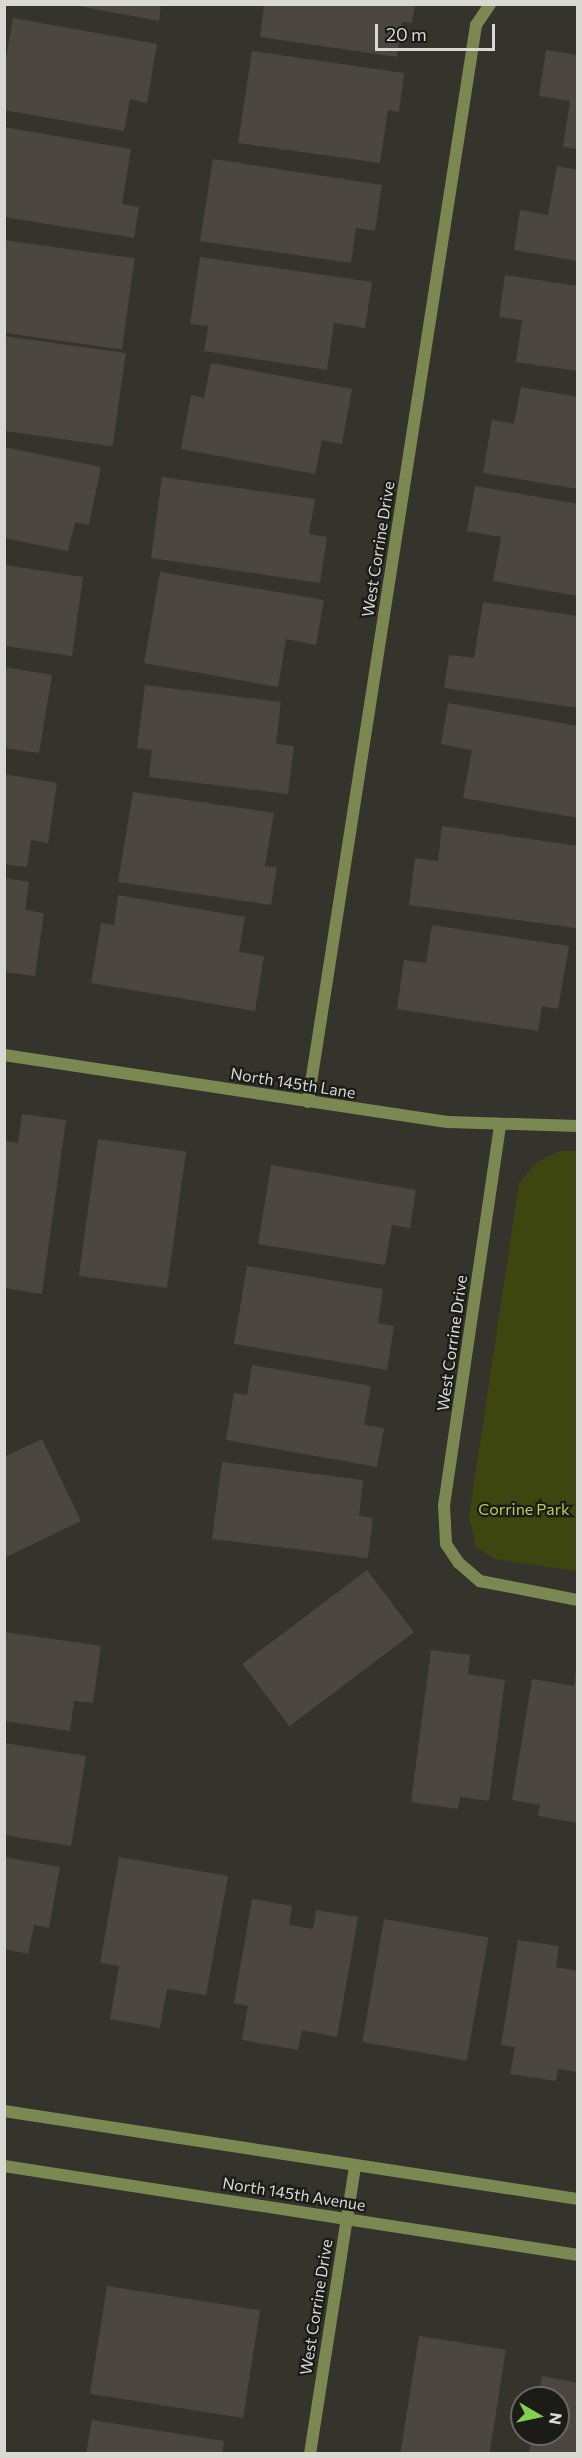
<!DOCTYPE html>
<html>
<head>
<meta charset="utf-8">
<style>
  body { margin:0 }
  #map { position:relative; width:582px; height:2458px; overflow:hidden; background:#34332c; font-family:Commissioner,sans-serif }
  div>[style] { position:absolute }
  .green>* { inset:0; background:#3d460f }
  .building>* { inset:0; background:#4c4640; transform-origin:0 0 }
  .minor>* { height:12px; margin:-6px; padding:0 6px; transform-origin:6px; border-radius:6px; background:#7c8851 }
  span { translate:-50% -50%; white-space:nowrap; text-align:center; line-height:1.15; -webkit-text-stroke:4.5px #1b1b17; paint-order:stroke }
  .street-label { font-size:16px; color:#d9d9d4 }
  .park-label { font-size:16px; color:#b8cd5a }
  .frame { position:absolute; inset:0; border:6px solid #d9d9d4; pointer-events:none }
  .north { position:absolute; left:510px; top:2386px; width:60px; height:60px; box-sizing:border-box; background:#1b1b17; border:2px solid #676763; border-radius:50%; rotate:99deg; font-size:16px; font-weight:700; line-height:24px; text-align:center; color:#d9d9d4 }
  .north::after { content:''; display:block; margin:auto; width:21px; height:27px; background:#81d050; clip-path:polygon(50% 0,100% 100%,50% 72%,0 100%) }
  .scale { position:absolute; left:375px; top:24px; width:120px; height:27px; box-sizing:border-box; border:3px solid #d9d9d4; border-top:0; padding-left:8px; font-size:18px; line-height:21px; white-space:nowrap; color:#d9d9d4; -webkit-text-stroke:4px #1b1b17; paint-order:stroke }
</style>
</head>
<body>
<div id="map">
  <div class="green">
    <i style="clip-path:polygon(560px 1151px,578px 1151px,577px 1571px,495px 1559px,476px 1547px,469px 1516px,519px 1183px,537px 1162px)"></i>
  </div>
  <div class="building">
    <i style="clip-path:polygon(68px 4px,161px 4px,159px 21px)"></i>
    <i style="clip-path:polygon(264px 5px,415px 5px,412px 23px,402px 22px,397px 57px,260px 37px)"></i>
    <i style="clip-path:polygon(13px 18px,157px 44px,147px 103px,130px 99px,124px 131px,4px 110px,4px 69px)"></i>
    <i style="clip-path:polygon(546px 50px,578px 55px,578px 149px,563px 147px,570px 101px,539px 96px)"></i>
    <i style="clip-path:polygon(252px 51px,404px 73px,399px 112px,388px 110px,380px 163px,238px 143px)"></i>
    <i style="clip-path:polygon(4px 127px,131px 149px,122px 204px,139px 207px,134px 238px,4px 217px)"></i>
    <i style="clip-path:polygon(213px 159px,382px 185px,375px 231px,356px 228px,351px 263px,200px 241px)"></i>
    <i style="clip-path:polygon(557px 166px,578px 170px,578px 261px,514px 250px,520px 210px,548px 215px)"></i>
    <i style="left:4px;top:240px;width:132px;height:92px;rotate:8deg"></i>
    <i style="clip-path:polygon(200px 257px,372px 282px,365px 328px,334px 323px,327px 370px,204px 351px,208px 326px,190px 324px)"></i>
    <i style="clip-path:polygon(505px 275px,578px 286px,578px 371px,516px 362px,522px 320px,499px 317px)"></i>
    <i style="left:4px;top:336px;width:123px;height:94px;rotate:8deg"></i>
    <i style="clip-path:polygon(211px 363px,352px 389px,342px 444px,322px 440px,315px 474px,181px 449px,191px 395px,204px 398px)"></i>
    <i style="clip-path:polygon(521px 387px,578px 397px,578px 489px,483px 473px,492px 420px,514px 424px)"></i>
    <i style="clip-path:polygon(4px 447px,101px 467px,89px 525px,75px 522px,68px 551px,4px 538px)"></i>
    <i style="clip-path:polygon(162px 477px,315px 499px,309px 534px,327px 537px,320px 583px,151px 558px)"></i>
    <i style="clip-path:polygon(475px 486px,578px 504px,578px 596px,493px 581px,501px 537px,467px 531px)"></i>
    <i style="clip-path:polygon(5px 565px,83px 577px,72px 656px,5px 646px)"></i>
    <i style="clip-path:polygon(160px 572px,324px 600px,316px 645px,286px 639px,278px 687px,144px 663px)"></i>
    <i style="clip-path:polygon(483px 602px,578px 616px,578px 708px,444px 688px,449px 655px,474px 658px)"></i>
    <i style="clip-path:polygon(4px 667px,52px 675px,39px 753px,4px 748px)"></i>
    <i style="clip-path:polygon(145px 685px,281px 702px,276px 744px,294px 746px,288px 794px,149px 777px,152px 750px,137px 748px)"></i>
    <i style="clip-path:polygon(448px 703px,578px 726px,578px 818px,463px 798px,472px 750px,441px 744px)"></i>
    <i style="clip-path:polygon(4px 774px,57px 783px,48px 843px,31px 840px,27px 867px,4px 864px)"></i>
    <i style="clip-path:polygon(133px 792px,274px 813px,265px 866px,277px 867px,271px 905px,118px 882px)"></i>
    <i style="clip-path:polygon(442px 826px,578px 846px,576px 928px,409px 905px,415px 858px,438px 861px)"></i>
    <i style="clip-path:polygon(4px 878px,29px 882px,25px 910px,44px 913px,35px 976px,4px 972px)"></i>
    <i style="clip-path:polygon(118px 895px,245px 917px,239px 952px,264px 956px,255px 1011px,91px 983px,101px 923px,114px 925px)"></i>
    <i style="clip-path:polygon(432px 925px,569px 946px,558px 1009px,542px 1006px,538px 1031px,397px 1009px,404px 960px,426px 963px)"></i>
    <i style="clip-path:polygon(22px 1114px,66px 1120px,42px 1294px,5px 1288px,5px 1141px,18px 1143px)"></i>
    <i style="left:98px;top:1139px;width:89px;height:138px;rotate:8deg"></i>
    <i style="clip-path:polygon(271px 1165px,416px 1190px,410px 1228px,392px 1225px,385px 1265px,258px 1244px)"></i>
    <i style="clip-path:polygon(247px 1266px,383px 1289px,378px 1323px,394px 1326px,387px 1370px,234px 1344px)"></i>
    <i style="clip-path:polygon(252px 1365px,371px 1386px,364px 1425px,384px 1428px,377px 1467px,226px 1440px,234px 1393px,247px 1395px)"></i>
    <i style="clip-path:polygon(42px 1439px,81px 1521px,4px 1558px,4px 1457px)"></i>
    <i style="clip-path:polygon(222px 1462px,363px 1480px,359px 1516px,373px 1518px,368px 1558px,212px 1539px)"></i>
    <i style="left:367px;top:1570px;width:78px;height:156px;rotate:53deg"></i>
    <i style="clip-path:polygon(4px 1632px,101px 1646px,93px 1703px,74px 1701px,70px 1731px,4px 1721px)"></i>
    <i style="clip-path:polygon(431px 1650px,470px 1655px,468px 1674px,505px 1680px,489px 1801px,460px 1797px,458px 1809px,411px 1802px)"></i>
    <i style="clip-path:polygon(576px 1670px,578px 1671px,578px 1823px,538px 1816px,540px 1805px,512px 1800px,532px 1679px,574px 1686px)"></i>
    <i style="clip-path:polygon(4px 1743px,86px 1756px,71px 1846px,4px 1835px)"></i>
    <i style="clip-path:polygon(4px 1857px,60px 1867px,49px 1928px,34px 1925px,28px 1954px,4px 1949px)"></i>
    <i style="clip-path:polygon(119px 1857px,228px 1876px,206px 1995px,167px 1989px,160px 2028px,110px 2019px,119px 1966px,100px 1963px)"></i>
    <i style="clip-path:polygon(252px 1899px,292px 1906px,289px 1925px,313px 1929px,316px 1910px,358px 1917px,337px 2037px,302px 2030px,298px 2050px,242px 2040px,248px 2006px,234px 2003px)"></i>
    <i style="left:384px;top:1919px;width:106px;height:125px;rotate:10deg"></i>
    <i style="clip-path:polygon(518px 1940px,559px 1946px,556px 1967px,578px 1971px,578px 2072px,558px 2069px,556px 2081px,510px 2074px,515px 2047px,501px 2045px)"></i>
    <i style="left:107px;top:2286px;width:155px;height:109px;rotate:9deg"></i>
    <i style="left:419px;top:2336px;width:88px;height:119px;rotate:9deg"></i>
    <i style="clip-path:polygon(542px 2376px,578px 2383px,578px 2454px,529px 2454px,532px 2434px,558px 2434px,558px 2398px,538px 2398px)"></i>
    <i style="clip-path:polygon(92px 2420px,224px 2441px,222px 2454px,86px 2454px)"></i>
  </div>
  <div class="minor">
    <i style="left:4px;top:1055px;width:450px;rotate:8.6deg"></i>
    <i style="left:449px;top:1122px;width:129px;rotate:1.8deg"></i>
    <i style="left:308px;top:1102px;width:1090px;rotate:-81.13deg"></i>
    <i style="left:476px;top:25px;width:25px;rotate:-56deg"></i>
    <i style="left:500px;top:1126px;width:383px;rotate:98.4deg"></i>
    <i style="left:444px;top:1505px;width:39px;rotate:87deg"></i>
    <i style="left:446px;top:1544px;width:23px;rotate:56deg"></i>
    <i style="left:459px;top:1563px;width:28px;rotate:41deg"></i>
    <i style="left:480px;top:1581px;width:100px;rotate:11deg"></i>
    <i style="left:4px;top:2111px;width:581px;rotate:8.72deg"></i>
    <i style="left:4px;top:2166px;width:581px;rotate:8.81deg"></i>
    <i style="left:310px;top:2454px;width:291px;rotate:-81.1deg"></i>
  </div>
  <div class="street-label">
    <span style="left:378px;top:549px;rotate:-81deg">West Corrine Drive</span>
    <span style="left:293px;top:1083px;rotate:9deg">North 145th Lane</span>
    <span style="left:452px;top:1343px;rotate:-82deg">West Corrine Drive</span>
    <span style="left:294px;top:2194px;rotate:9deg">North 145th Avenue</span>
    <span style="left:316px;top:2307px;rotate:-81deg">West Corrine Drive</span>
  </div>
  <div class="park-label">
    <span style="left:524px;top:1509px">Corrine Park</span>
  </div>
  <div class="frame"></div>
  <div class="north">N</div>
  <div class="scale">20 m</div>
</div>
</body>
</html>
